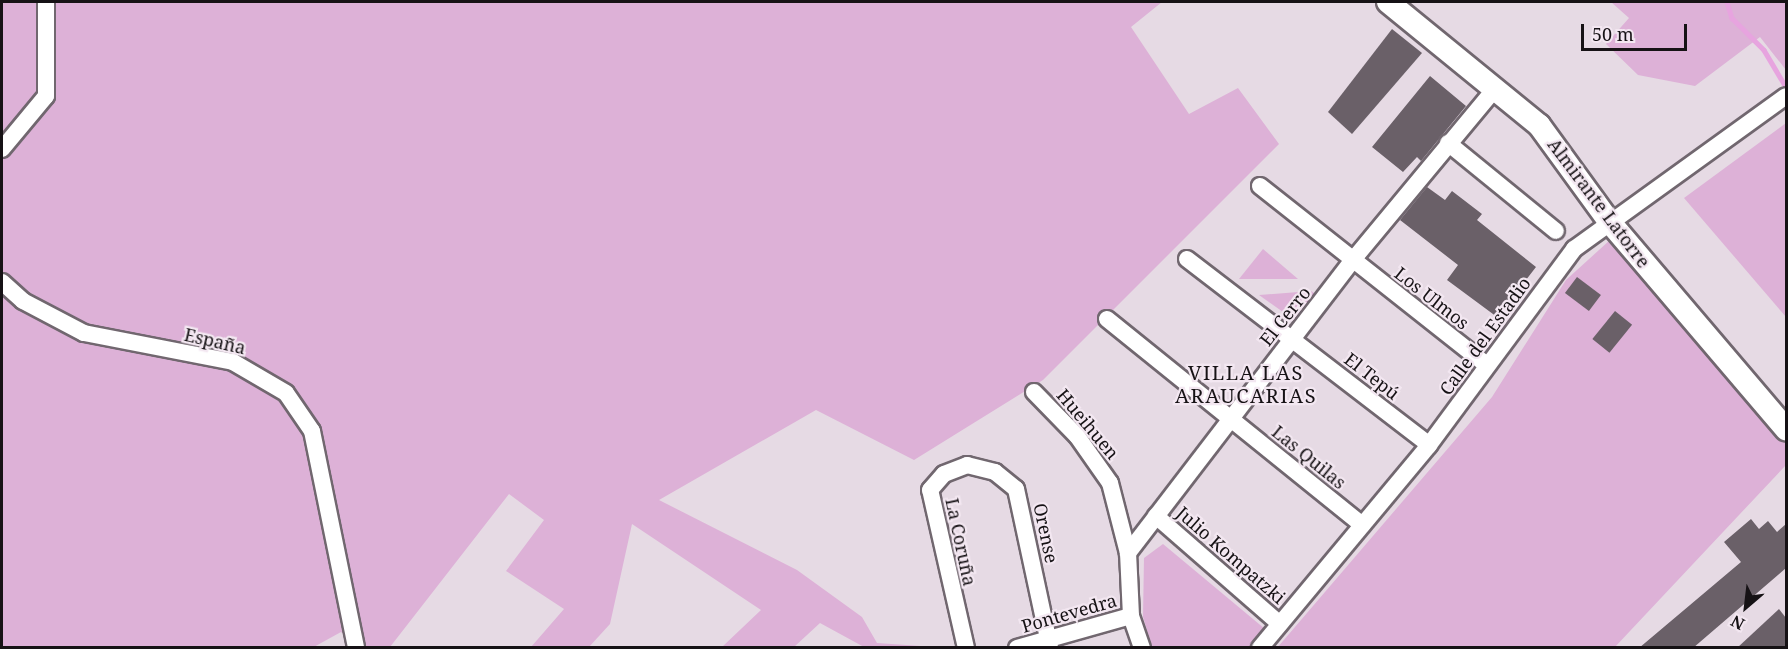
<!DOCTYPE html>
<html>
<head>
<meta charset="utf-8">
<style>
  body { margin:0 }
  #map { position:relative; width:1788px; height:649px; overflow:hidden; background:#e6dae4; font-family:"Noto Serif",serif }
  div>[style] { position:absolute }
  .green>* { inset:0; background:#ddb1d7 }
  .stream>* { height:4.5px; margin:-2.25px; padding:0 2.25px; transform-origin:2.25px; border-radius:2.25px; background:#e7a4df }
  .building>* { inset:0; background:#6a6068; transform-origin:0 0 }
  .roads { filter:drop-shadow(2px 0 #71676f) drop-shadow(-2px 0 #71676f) drop-shadow(0 2px #71676f) drop-shadow(0 -2px #71676f) }
  .minor>* { height:16px; margin:-8px; padding:0 8px; transform-origin:8px; border-radius:8px; background:#fff }
  .secondary>* { height:22px; margin:-11px; padding:0 11px; transform-origin:11px; border-radius:11px; background:#fff }
  span { translate:-50% -50%; white-space:nowrap; text-align:center; line-height:1.15; -webkit-text-stroke:4.5px #f3e7f1; paint-order:stroke }
  .street-label { font-size:18px; color:#161215 }
  .neighbourhood-label { font-size:20px; color:#161215; letter-spacing:1.5px }
  .frame { position:absolute; inset:0; border:3px solid #161215; pointer-events:none }
  .north { position:absolute; left:1716px; top:577px; width:60px; height:60px; -webkit-text-stroke:4px #f3e7f1; paint-order:stroke; rotate:208deg; font-size:16px; font-weight:700; line-height:24px; text-align:center; color:#161215 }
  .north::after { content:''; display:block; margin:auto; width:21px; height:27px; background:#161215; clip-path:polygon(50% 0,100% 100%,50% 72%,0 100%) }
  .scale { position:absolute; left:1581px; top:24px; width:106px; height:27px; box-sizing:border-box; border:3px solid #161215; border-top:0; padding-left:8px; font-size:18px; line-height:21px; white-space:nowrap; color:#161215; -webkit-text-stroke:4px #f3e7f1; paint-order:stroke }
</style>
</head>
<body>
<div id="map">
  <div class="green">
    <i style="clip-path:polygon(2px 2px,1162px 2px,1131px 27px,1189px 114px,1238px 88px,1279px 144px,1043px 380px,914px 460px,816px 410px,659px 500px,797px 570px,862px 617px,877px 643px,935px 647px,864px 647px,820px 623px,794px 647px,722px 647px,761px 610px,632px 524px,610px 624px,589px 647px,531px 647px,564px 609px,506px 571px,544px 520px,509px 494px,390px 647px,359px 647px,341px 632px,312px 648px,2px 647px)"></i>
    <i style="clip-path:polygon(1611px 2px,1786px 2px,1786px 70px,1760px 37px,1695px 86px,1638px 75px,1606px 44px,1629px 18px)"></i>
    <i style="clip-path:polygon(1786px 123px,1786px 317px,1684px 198px)"></i>
    <i style="clip-path:polygon(1610px 240px,1786px 440px,1786px 465px,1615px 647px,1277px 648px,1492px 397px,1566px 280px)"></i>
    <i style="clip-path:polygon(1263px 249px,1298px 279px,1239px 279px)"></i>
    <i style="clip-path:polygon(1311px 291px,1320px 297px,1297px 322px,1259px 295px)"></i>
    <i style="clip-path:polygon(1163px 544px,1265px 629px,1250px 647px,1152px 647px,1143px 617px,1144px 558px)"></i>
  </div>
  <div class="stream">
    <i style="left:1727px;top:2px;width:17px;rotate:73deg"></i>
    <i style="left:1732px;top:18px;width:45px;rotate:45deg"></i>
    <i style="left:1764px;top:50px;width:43px;rotate:59.3deg"></i>
  </div>
  <div class="building">
    <i style="clip-path:polygon(1392px 29px,1422px 53px,1352px 134px,1328px 112px)"></i>
    <i style="clip-path:polygon(1430px 76px,1466px 106px,1421px 161px,1417px 157px,1403px 172px,1372px 147px)"></i>
    <i style="clip-path:polygon(1427px 187px,1445px 200px,1452px 191px,1482px 214px,1477px 220px,1536px 267px,1497px 317px,1447px 280px,1458px 265px,1400px 220px)"></i>
    <i style="left:1577px;top:277px;width:30px;height:20px;rotate:37deg"></i>
    <i style="left:1615px;top:311px;width:22px;height:36px;rotate:39deg"></i>
    <i style="clip-path:polygon(1751px 519px,1759px 529px,1768px 521px,1777px 532px,1786px 524px,1786px 568px,1693px 648px,1639px 648px,1741px 562px,1724px 542px)"></i>
    <i style="clip-path:polygon(1779px 609px,1786px 618px,1786px 648px,1737px 648px)"></i>
  </div>
  <div class="roads">
    <div class="minor">
      <i style="left:1448px;top:143px;width:139px;rotate:39.2deg"></i>
      <i style="left:2px;top:149px;width:69px;rotate:-50.3deg"></i>
      <i style="left:46px;top:96px;width:94px;rotate:-90deg"></i>
      <i style="left:1260px;top:186px;width:289px;rotate:38.3deg"></i>
      <i style="left:1187px;top:259px;width:305px;rotate:37.5deg"></i>
      <i style="left:2px;top:282px;width:28px;rotate:42deg"></i>
      <i style="left:23px;top:301px;width:69px;rotate:27.7deg"></i>
      <i style="left:84px;top:333px;width:152px;rotate:11deg"></i>
      <i style="left:233px;top:362px;width:61px;rotate:30.3deg"></i>
      <i style="left:286px;top:393px;width:46px;rotate:55.6deg"></i>
      <i style="left:312px;top:431px;width:221px;rotate:78.5deg"></i>
      <i style="left:1107px;top:319px;width:328px;rotate:38.9deg"></i>
      <i style="left:1034px;top:392px;width:62px;rotate:45.7deg"></i>
      <i style="left:1077px;top:436px;width:57px;rotate:54.9deg"></i>
      <i style="left:1110px;top:483px;width:72px;rotate:75.6deg"></i>
      <i style="left:1156px;top:516px;width:164px;rotate:41.1deg"></i>
      <i style="left:966px;top:648px;width:162px;rotate:-102.8deg"></i>
      <i style="left:930px;top:490px;width:21px;rotate:-49deg"></i>
      <i style="left:944px;top:474px;width:25px;rotate:-21deg"></i>
      <i style="left:967px;top:465px;width:29px;rotate:14deg"></i>
      <i style="left:995px;top:472px;width:27px;rotate:39deg"></i>
      <i style="left:1016px;top:489px;width:163px;rotate:77.9deg"></i>
      <i style="left:1017px;top:648px;width:118px;rotate:-15.7deg"></i>
      <i style="left:1142px;top:648px;width:34px;rotate:-109deg"></i>
      <i style="left:1131px;top:616px;width:63px;rotate:-92.7deg"></i>
      <i style="left:1128px;top:553px;width:368px;rotate:-52.5deg"></i>
      <i style="left:1352px;top:261px;width:224px;rotate:-50.3deg"></i>
      <i style="left:1260px;top:648px;width:264px;rotate:-50.2deg"></i>
      <i style="left:1429px;top:445px;width:244px;rotate:-53.5deg"></i>
      <i style="left:1574px;top:249px;width:261px;rotate:-35.8deg"></i>
    </div>
    <div class="secondary">
      <i style="left:1388px;top:2px;width:195px;rotate:39.2deg"></i>
      <i style="left:1539px;top:125px;width:117px;rotate:54deg"></i>
      <i style="left:1608px;top:220px;width:275px;rotate:49.6deg"></i>
    </div>
  </div>
  <div class="street-label">
    <span style="left:1599px;top:203px;rotate:53deg">Almirante Latorre</span>
    <span style="left:1432px;top:298px;rotate:38deg">Los Ulmos</span>
    <span style="left:1285px;top:316px;rotate:-52deg">El Cerro</span>
    <span style="left:1485px;top:336px;rotate:-54deg">Calle del Estadio</span>
    <span style="left:215px;top:341px;rotate:13deg">España</span>
    <span style="left:1372px;top:376px;rotate:38deg">El Tepú</span>
    <span style="left:1088px;top:424px;rotate:50deg">Hueihuen</span>
    <span style="left:1309px;top:457px;rotate:39deg">Las Quilas</span>
    <span style="left:1046px;top:533px;rotate:78deg">Orense</span>
    <span style="left:961px;top:542px;rotate:78deg">La Coruña</span>
    <span style="left:1231px;top:555px;rotate:41deg">Julio Kompatzki</span>
    <span style="left:1069px;top:613px;rotate:-16deg">Pontevedra</span>
  </div>
  <div class="neighbourhood-label">
    <span style="left:1246px;top:384px">VILLA LAS<br>ARAUCARIAS</span>
  </div>
  <div class="frame"></div>
  <div class="north">N</div>
  <div class="scale">50 m</div>
</div>
</body>
</html>
